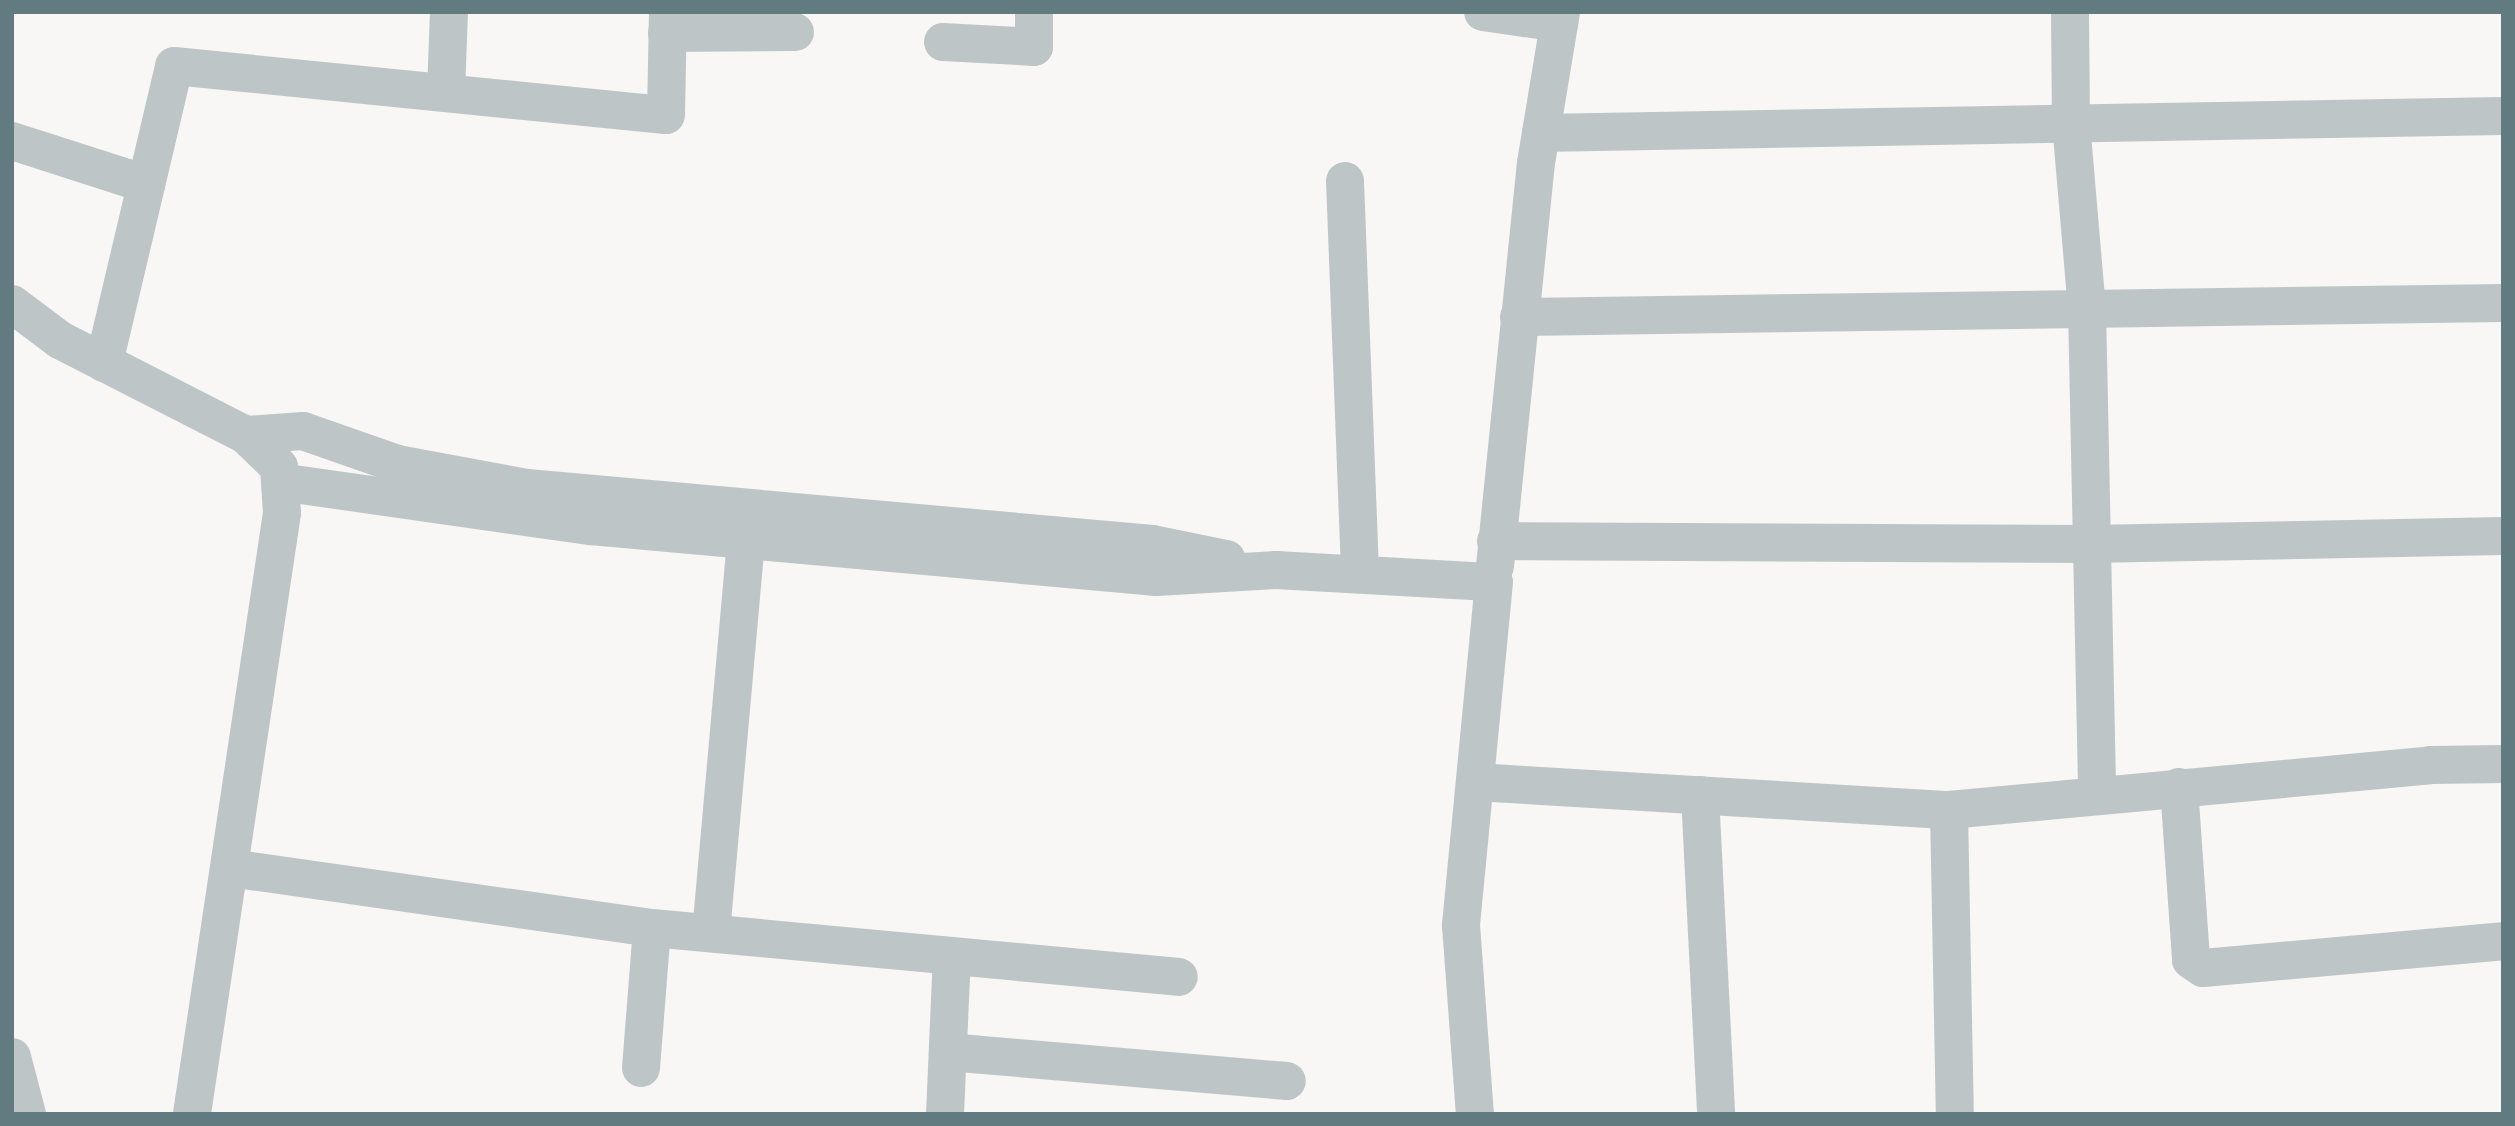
<!DOCTYPE html>
<html>
<head>
<meta charset="utf-8">
<style>
  body { margin:0 }
  #map { position:relative; width:2515px; height:1126px; overflow:hidden; background:#f8f7f5; font-family:Karla,sans-serif }
  div>[style] { position:absolute }
  .minor>* { height:38px; margin:-19px; padding:0 19px; transform-origin:19px; border-radius:19px; background:#bec5c7 }
  span { translate:-50% -50%; white-space:nowrap; text-align:center; line-height:1.15; -webkit-text-stroke:7px #fff; paint-order:stroke }
  .frame { position:absolute; inset:0; border:14px solid #627b80; pointer-events:none }
</style>
</head>
<body>
<div id="map">
  <div class="minor">
    <i style="left:1483px;top:12px;width:77px;rotate:8.2deg"></i>
    <i style="left:2070px;top:12px;width:111px;rotate:89.5deg"></i>
    <i style="left:2071px;top:123px;width:186px;rotate:85.1deg"></i>
    <i style="left:2087px;top:308px;width:487px;rotate:88.8deg"></i>
    <i style="left:667px;top:33px;width:128px;rotate:-0.4deg"></i>
    <i style="left:943px;top:42px;width:91px;rotate:3.1deg"></i>
    <i style="left:1034px;top:47px;width:35px;rotate:-90deg"></i>
    <i style="left:446px;top:93px;width:81px;rotate:-87.9deg"></i>
    <i style="left:1541px;top:133px;width:962px;rotate:-1.01deg"></i>
    <i style="left:12px;top:141px;width:141px;rotate:17.8deg"></i>
    <i style="left:1345px;top:181px;width:393px;rotate:87.8deg"></i>
    <i style="left:12px;top:304px;width:60px;rotate:36.9deg"></i>
    <i style="left:60px;top:340px;width:209px;rotate:27.1deg"></i>
    <i style="left:246px;top:435px;width:46px;rotate:44.1deg"></i>
    <i style="left:279px;top:467px;width:46px;rotate:86.3deg"></i>
    <i style="left:282px;top:513px;width:608px;rotate:98.52deg"></i>
    <i style="left:1519px;top:317px;width:984px;rotate:-0.82deg"></i>
    <i style="left:104px;top:363px;width:305px;rotate:-76.7deg"></i>
    <i style="left:174px;top:66px;width:494px;rotate:5.7deg"></i>
    <i style="left:666px;top:115px;width:103px;rotate:-88.9deg"></i>
    <i style="left:246px;top:435px;width:57px;rotate:-4deg"></i>
    <i style="left:303px;top:431px;width:100px;rotate:19.3deg"></i>
    <i style="left:397px;top:464px;width:132px;rotate:10.5deg"></i>
    <i style="left:527px;top:488px;width:628px;rotate:5.11deg"></i>
    <i style="left:1153px;top:544px;width:75px;rotate:11.6deg"></i>
    <i style="left:280px;top:482px;width:314px;rotate:8.1deg"></i>
    <i style="left:591px;top:526px;width:568px;rotate:5.15deg"></i>
    <i style="left:1157px;top:577px;width:119px;rotate:-3.4deg"></i>
    <i style="left:1276px;top:570px;width:218px;rotate:3.2deg"></i>
    <i style="left:1494px;top:582px;width:345px;rotate:95.5deg"></i>
    <i style="left:1461px;top:925px;width:190px;rotate:85.8deg"></i>
    <i style="left:1496px;top:541px;width:593px;rotate:0.29deg"></i>
    <i style="left:2089px;top:544px;width:414px;rotate:-1.1deg"></i>
    <i style="left:1495px;top:566px;width:405px;rotate:-84.2deg"></i>
    <i style="left:1536px;top:163px;width:153px;rotate:-80.6deg"></i>
    <i style="left:1475px;top:782px;width:475px;rotate:3.4deg"></i>
    <i style="left:1949px;top:810px;width:483px;rotate:-5.3deg"></i>
    <i style="left:2430px;top:765px;width:73px;rotate:-0.8deg"></i>
    <i style="left:2179px;top:787px;width:173px;rotate:86deg"></i>
    <i style="left:2191px;top:960px;width:14px;rotate:34deg"></i>
    <i style="left:2203px;top:968px;width:301px;rotate:-5.1deg"></i>
    <i style="left:1700px;top:795px;width:319px;rotate:87.1deg"></i>
    <i style="left:1949px;top:810px;width:304px;rotate:88.9deg"></i>
    <i style="left:230px;top:868px;width:426px;rotate:8.1deg"></i>
    <i style="left:652px;top:928px;width:529px;rotate:5.31deg"></i>
    <i style="left:711px;top:933px;width:393px;rotate:-84.9deg"></i>
    <i style="left:948px;top:1052px;width:340px;rotate:4.9deg"></i>
    <i style="left:12px;top:1057px;width:59px;rotate:75.3deg"></i>
    <i style="left:641px;top:1068px;width:140px;rotate:-85.5deg"></i>
    <i style="left:945px;top:1114px;width:158px;rotate:-87.5deg"></i>
  </div>
  <div class="frame"></div>
</div>
</body>
</html>
